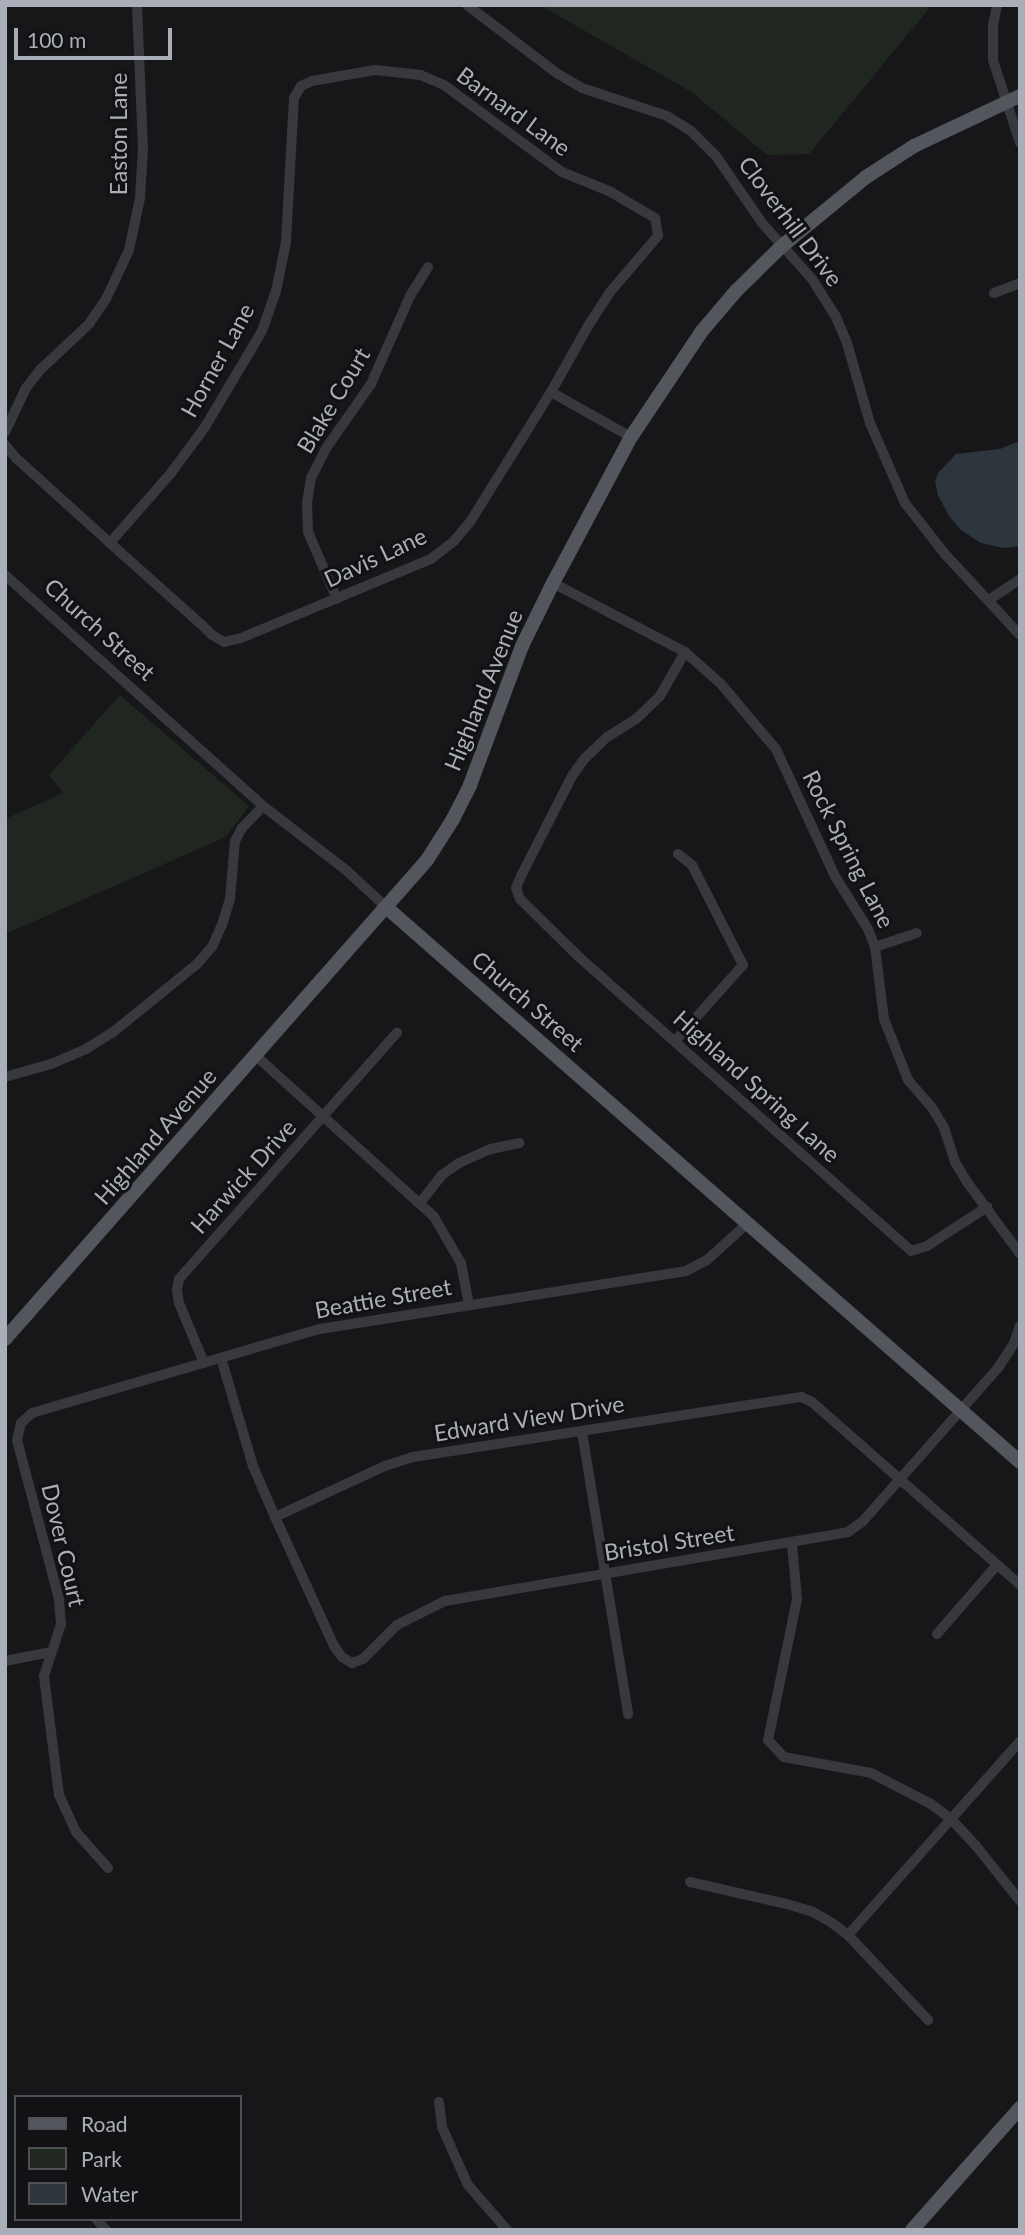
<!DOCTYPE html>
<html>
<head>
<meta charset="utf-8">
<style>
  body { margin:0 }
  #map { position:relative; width:1025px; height:2235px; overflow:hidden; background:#171719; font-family:Lato,sans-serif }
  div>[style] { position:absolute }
  .green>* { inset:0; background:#1f2720 }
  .water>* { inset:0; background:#2d363d }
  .minor>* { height:10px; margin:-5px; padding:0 5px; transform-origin:5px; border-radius:5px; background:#38393e }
  .major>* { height:14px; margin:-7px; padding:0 7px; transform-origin:7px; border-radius:7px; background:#54565d }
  span { translate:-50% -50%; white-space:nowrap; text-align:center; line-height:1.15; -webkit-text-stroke:6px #121214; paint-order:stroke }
  .street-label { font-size:23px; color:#a9aeb9 }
  .frame { position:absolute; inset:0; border:7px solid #a9aeb9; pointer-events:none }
  .legend { position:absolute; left:14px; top:2095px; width:228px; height:126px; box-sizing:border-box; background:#121214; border:2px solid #4e5056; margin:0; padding:9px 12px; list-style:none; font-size:21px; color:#a9aeb9 }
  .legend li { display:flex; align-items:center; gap:14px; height:35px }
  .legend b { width:35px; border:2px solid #4e5056 }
  .scale { position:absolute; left:14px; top:28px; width:158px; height:32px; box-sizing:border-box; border:4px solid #a9aeb9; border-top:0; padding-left:9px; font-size:21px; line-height:24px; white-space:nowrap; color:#a9aeb9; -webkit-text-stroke:5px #121214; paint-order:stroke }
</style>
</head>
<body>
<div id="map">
  <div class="green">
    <i style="clip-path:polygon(540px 5px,932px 5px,809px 154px,767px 155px,693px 93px)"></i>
    <i style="clip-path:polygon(120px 695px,249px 806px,226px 837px,5px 934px,5px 819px,63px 793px,49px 775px)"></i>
  </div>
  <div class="water">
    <i style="clip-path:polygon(1020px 441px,1020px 546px,1003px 548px,981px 543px,961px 530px,949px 516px,938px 495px,935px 482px,938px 473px,956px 454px,1000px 449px)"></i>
  </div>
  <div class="minor">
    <i style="left:467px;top:5px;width:114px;rotate:37.2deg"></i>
    <i style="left:558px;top:74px;width:28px;rotate:30deg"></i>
    <i style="left:582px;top:88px;width:89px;rotate:18.2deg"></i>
    <i style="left:667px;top:116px;width:28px;rotate:32deg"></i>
    <i style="left:691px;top:131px;width:35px;rotate:45deg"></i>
    <i style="left:716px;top:156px;width:81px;rotate:55.5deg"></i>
    <i style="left:762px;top:223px;width:75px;rotate:48.2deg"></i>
    <i style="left:812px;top:279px;width:45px;rotate:57.7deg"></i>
    <i style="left:836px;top:317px;width:28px;rotate:67deg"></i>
    <i style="left:847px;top:343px;width:83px;rotate:74deg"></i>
    <i style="left:870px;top:423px;width:87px;rotate:66.4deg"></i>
    <i style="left:905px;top:503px;width:63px;rotate:52deg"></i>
    <i style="left:944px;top:553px;width:112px;rotate:47.2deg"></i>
    <i style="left:997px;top:5px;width:20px;rotate:101deg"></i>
    <i style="left:993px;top:25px;width:35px;rotate:90deg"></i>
    <i style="left:993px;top:60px;width:87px;rotate:72deg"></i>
    <i style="left:994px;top:293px;width:28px;rotate:-21deg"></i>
    <i style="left:551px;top:392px;width:92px;rotate:29.4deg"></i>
    <i style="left:5px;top:432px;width:49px;rotate:-64.5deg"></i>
    <i style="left:26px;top:388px;width:23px;rotate:-52deg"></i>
    <i style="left:40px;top:370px;width:67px;rotate:-43.2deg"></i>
    <i style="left:89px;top:324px;width:32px;rotate:-56deg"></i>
    <i style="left:107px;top:297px;width:52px;rotate:-64.9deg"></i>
    <i style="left:129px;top:250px;width:53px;rotate:-78.1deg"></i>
    <i style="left:140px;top:198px;width:49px;rotate:-86.5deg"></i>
    <i style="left:143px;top:149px;width:144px;rotate:-92.4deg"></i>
    <i style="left:5px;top:445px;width:17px;rotate:50deg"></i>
    <i style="left:16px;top:458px;width:127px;rotate:42.1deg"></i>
    <i style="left:110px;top:543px;width:122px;rotate:41.7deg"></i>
    <i style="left:201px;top:624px;width:16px;rotate:45deg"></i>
    <i style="left:212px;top:635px;width:14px;rotate:30deg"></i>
    <i style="left:224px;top:642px;width:17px;rotate:-13deg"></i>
    <i style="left:241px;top:638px;width:206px;rotate:-22.6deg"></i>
    <i style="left:431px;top:559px;width:29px;rotate:-38deg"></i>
    <i style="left:454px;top:541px;width:25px;rotate:-50deg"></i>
    <i style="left:470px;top:522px;width:153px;rotate:-58.1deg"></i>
    <i style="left:551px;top:392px;width:76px;rotate:-60.7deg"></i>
    <i style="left:588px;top:326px;width:40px;rotate:-57.1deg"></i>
    <i style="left:610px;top:292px;width:74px;rotate:-49.4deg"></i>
    <i style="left:658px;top:236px;width:18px;rotate:-99deg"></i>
    <i style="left:655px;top:218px;width:53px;rotate:-149.6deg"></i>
    <i style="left:609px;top:191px;width:51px;rotate:-158deg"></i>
    <i style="left:562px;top:172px;width:147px;rotate:-143.6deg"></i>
    <i style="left:444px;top:85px;width:25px;rotate:-157deg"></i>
    <i style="left:421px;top:75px;width:46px;rotate:-173.8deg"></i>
    <i style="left:375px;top:70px;width:64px;rotate:170.1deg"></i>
    <i style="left:312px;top:81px;width:12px;rotate:156deg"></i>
    <i style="left:301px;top:86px;width:14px;rotate:120deg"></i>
    <i style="left:294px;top:98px;width:144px;rotate:93.2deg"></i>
    <i style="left:286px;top:242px;width:50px;rotate:101.5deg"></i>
    <i style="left:276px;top:291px;width:42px;rotate:109.3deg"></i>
    <i style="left:262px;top:331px;width:112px;rotate:120.7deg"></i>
    <i style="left:205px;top:427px;width:57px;rotate:126.5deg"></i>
    <i style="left:171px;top:473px;width:93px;rotate:131.1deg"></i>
    <i style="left:5px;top:575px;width:346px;rotate:41.8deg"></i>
    <i style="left:263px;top:806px;width:106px;rotate:37.7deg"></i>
    <i style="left:347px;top:871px;width:53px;rotate:42.7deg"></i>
    <i style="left:553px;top:583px;width:149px;rotate:27.6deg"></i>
    <i style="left:685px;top:652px;width:48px;rotate:41.6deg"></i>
    <i style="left:721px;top:684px;width:85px;rotate:49.8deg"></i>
    <i style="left:776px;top:749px;width:142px;rotate:65.1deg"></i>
    <i style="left:836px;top:878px;width:60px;rotate:57.9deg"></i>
    <i style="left:868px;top:929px;width:19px;rotate:69deg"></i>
    <i style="left:875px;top:947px;width:73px;rotate:82.9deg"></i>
    <i style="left:884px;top:1019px;width:66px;rotate:68.5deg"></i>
    <i style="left:908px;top:1080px;width:35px;rotate:49deg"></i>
    <i style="left:931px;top:1106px;width:26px;rotate:59deg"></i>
    <i style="left:944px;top:1128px;width:36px;rotate:72deg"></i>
    <i style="left:955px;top:1162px;width:23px;rotate:59deg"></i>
    <i style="left:967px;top:1182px;width:89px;rotate:53.6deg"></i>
    <i style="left:337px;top:599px;width:73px;rotate:-113.4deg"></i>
    <i style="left:308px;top:532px;width:29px;rotate:-92deg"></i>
    <i style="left:307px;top:503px;width:25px;rotate:-81deg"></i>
    <i style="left:311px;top:478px;width:35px;rotate:-63deg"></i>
    <i style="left:327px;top:447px;width:77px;rotate:-55.1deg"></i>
    <i style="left:371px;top:384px;width:96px;rotate:-66.1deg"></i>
    <i style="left:410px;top:296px;width:34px;rotate:-58deg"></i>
    <i style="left:989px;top:600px;width:37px;rotate:-34deg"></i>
    <i style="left:685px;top:652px;width:51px;rotate:119.6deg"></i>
    <i style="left:660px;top:696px;width:33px;rotate:136deg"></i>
    <i style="left:636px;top:719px;width:34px;rotate:148deg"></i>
    <i style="left:607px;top:737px;width:30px;rotate:136deg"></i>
    <i style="left:585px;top:758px;width:22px;rotate:126deg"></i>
    <i style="left:572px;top:776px;width:112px;rotate:117deg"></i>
    <i style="left:521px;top:876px;width:13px;rotate:113deg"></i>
    <i style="left:516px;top:888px;width:12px;rotate:70deg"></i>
    <i style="left:520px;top:899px;width:83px;rotate:44.5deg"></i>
    <i style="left:579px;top:957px;width:443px;rotate:41.5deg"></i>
    <i style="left:911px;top:1251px;width:17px;rotate:-17deg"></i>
    <i style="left:927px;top:1246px;width:72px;rotate:-33deg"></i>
    <i style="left:875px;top:947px;width:44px;rotate:-18.4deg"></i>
    <i style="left:675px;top:1041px;width:102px;rotate:-48.2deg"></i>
    <i style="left:743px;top:965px;width:112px;rotate:-117deg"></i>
    <i style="left:692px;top:865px;width:18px;rotate:-142deg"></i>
    <i style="left:255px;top:1055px;width:241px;rotate:42.1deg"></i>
    <i style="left:434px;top:1217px;width:53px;rotate:59.6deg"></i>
    <i style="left:461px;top:1263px;width:43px;rotate:79.2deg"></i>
    <i style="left:5px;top:1077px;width:48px;rotate:-15.8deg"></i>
    <i style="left:51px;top:1064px;width:38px;rotate:-23deg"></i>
    <i style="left:86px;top:1049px;width:31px;rotate:-32deg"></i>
    <i style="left:112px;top:1033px;width:109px;rotate:-39.1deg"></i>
    <i style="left:197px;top:964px;width:23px;rotate:-49deg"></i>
    <i style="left:212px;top:947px;width:24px;rotate:-66deg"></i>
    <i style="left:222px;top:925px;width:27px;rotate:-73deg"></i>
    <i style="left:230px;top:899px;width:58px;rotate:-85.1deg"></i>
    <i style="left:235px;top:841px;width:15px;rotate:-62deg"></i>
    <i style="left:242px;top:828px;width:30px;rotate:-46deg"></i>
    <i style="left:420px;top:1203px;width:36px;rotate:-52deg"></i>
    <i style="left:442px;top:1175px;width:21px;rotate:-35deg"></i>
    <i style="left:459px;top:1163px;width:35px;rotate:-24deg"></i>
    <i style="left:491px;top:1149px;width:29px;rotate:-12deg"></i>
    <i style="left:221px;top:1358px;width:113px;rotate:73.5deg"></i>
    <i style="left:253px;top:1466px;width:56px;rotate:66.7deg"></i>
    <i style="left:275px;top:1517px;width:142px;rotate:65.4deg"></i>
    <i style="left:334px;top:1646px;width:14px;rotate:54deg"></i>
    <i style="left:342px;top:1657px;width:12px;rotate:31deg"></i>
    <i style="left:352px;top:1663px;width:12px;rotate:-20deg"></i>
    <i style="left:363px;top:1659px;width:48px;rotate:-45deg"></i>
    <i style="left:397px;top:1625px;width:54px;rotate:-26.6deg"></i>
    <i style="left:445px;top:1601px;width:409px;rotate:-9.7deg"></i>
    <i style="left:848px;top:1532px;width:19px;rotate:-36deg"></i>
    <i style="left:863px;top:1521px;width:204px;rotate:-48.6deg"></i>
    <i style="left:998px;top:1368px;width:30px;rotate:-57deg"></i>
    <i style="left:1014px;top:1343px;width:18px;rotate:-71deg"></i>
    <i style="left:204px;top:1363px;width:65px;rotate:-112.6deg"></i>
    <i style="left:179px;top:1303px;width:13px;rotate:-99deg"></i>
    <i style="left:177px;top:1290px;width:11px;rotate:-80deg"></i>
    <i style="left:179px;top:1279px;width:329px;rotate:-48.5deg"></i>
    <i style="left:582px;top:1432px;width:286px;rotate:80.7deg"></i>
    <i style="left:275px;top:1517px;width:121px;rotate:-24.9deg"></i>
    <i style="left:385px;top:1466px;width:29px;rotate:-18deg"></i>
    <i style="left:413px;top:1457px;width:393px;rotate:-8.8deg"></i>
    <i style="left:801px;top:1397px;width:12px;rotate:24deg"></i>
    <i style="left:812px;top:1402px;width:277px;rotate:41.3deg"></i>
    <i style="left:792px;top:1544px;width:55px;rotate:84.8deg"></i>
    <i style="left:797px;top:1599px;width:144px;rotate:101.6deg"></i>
    <i style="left:768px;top:1740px;width:23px;rotate:47deg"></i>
    <i style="left:784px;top:1757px;width:88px;rotate:10.4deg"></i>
    <i style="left:871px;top:1773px;width:68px;rotate:27.3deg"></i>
    <i style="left:931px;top:1804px;width:25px;rotate:37deg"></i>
    <i style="left:951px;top:1819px;width:38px;rotate:47deg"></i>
    <i style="left:977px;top:1847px;width:69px;rotate:51.5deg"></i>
    <i style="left:937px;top:1634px;width:91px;rotate:-49deg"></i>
    <i style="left:5px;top:1661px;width:47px;rotate:-11.1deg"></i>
    <i style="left:108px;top:1868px;width:48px;rotate:-131.6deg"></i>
    <i style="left:76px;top:1832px;width:41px;rotate:-114.7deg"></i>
    <i style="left:59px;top:1795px;width:120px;rotate:-97.2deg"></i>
    <i style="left:44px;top:1676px;width:55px;rotate:-71.9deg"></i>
    <i style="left:61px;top:1624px;width:25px;rotate:-95deg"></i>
    <i style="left:59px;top:1599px;width:164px;rotate:-104.8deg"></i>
    <i style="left:17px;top:1440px;width:17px;rotate:-77deg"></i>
    <i style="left:21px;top:1423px;width:15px;rotate:-42deg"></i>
    <i style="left:32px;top:1413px;width:300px;rotate:-16.3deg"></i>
    <i style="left:320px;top:1329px;width:371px;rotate:-9deg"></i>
    <i style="left:686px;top:1271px;width:24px;rotate:-28deg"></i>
    <i style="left:707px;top:1260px;width:55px;rotate:-42.1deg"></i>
    <i style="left:690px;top:1882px;width:99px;rotate:12.8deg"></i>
    <i style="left:787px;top:1904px;width:27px;rotate:17deg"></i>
    <i style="left:813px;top:1912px;width:22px;rotate:30deg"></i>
    <i style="left:832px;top:1923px;width:20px;rotate:37deg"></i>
    <i style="left:848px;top:1935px;width:117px;rotate:46.7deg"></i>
    <i style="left:848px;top:1935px;width:259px;rotate:-48.4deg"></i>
    <i style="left:439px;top:2102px;width:25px;rotate:83deg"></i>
    <i style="left:442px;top:2127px;width:64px;rotate:65.9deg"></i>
    <i style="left:468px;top:2185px;width:60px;rotate:49.1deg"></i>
    <i style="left:96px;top:2219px;width:15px;rotate:48deg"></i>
  </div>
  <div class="major">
    <i style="left:386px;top:907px;width:843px;rotate:41.2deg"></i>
    <i style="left:5px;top:1339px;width:638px;rotate:-48.62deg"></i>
    <i style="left:427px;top:860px;width:49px;rotate:-57.6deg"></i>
    <i style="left:453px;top:819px;width:38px;rotate:-63deg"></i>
    <i style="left:470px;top:785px;width:148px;rotate:-69.5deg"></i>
    <i style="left:522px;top:646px;width:70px;rotate:-63.8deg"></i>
    <i style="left:553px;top:583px;width:166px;rotate:-61.9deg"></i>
    <i style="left:631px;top:437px;width:128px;rotate:-56.2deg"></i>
    <i style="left:702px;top:331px;width:52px;rotate:-49.6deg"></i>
    <i style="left:736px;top:291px;width:64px;rotate:-44.4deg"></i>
    <i style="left:782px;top:246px;width:109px;rotate:-39.4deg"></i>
    <i style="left:866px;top:177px;width:57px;rotate:-32.9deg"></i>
    <i style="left:914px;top:146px;width:117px;rotate:-25.3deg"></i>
    <i style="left:912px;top:2230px;width:163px;rotate:-48.5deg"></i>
  </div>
  <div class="street-label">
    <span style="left:514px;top:111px;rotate:36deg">Barnard Lane</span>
    <span style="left:118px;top:134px;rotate:-90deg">Easton Lane</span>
    <span style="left:791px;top:221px;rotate:53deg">Cloverhill Drive</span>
    <span style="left:217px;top:360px;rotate:-61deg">Horner Lane</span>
    <span style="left:333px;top:400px;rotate:-59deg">Blake Court</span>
    <span style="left:375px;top:557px;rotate:-25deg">Davis Lane</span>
    <span style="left:100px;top:629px;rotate:42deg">Church Street</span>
    <span style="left:483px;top:690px;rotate:-68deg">Highland Avenue</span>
    <span style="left:849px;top:849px;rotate:63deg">Rock Spring Lane</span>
    <span style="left:528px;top:1001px;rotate:41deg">Church Street</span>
    <span style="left:757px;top:1086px;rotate:42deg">Highland Spring Lane</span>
    <span style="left:155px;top:1136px;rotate:-49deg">Highland Avenue</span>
    <span style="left:243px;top:1176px;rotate:-48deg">Harwick Drive</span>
    <span style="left:383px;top:1298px;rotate:-10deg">Beattie Street</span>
    <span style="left:529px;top:1418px;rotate:-9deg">Edward View Drive</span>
    <span style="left:669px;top:1542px;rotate:-9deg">Bristol Street</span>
    <span style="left:64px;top:1545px;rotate:77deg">Dover Court</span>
  </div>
  <div class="frame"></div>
  <ul class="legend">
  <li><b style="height:9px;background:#54565d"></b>Road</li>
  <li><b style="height:19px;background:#1f2720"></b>Park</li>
  <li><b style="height:19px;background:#2d363d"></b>Water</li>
  </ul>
  <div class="scale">100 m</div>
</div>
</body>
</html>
